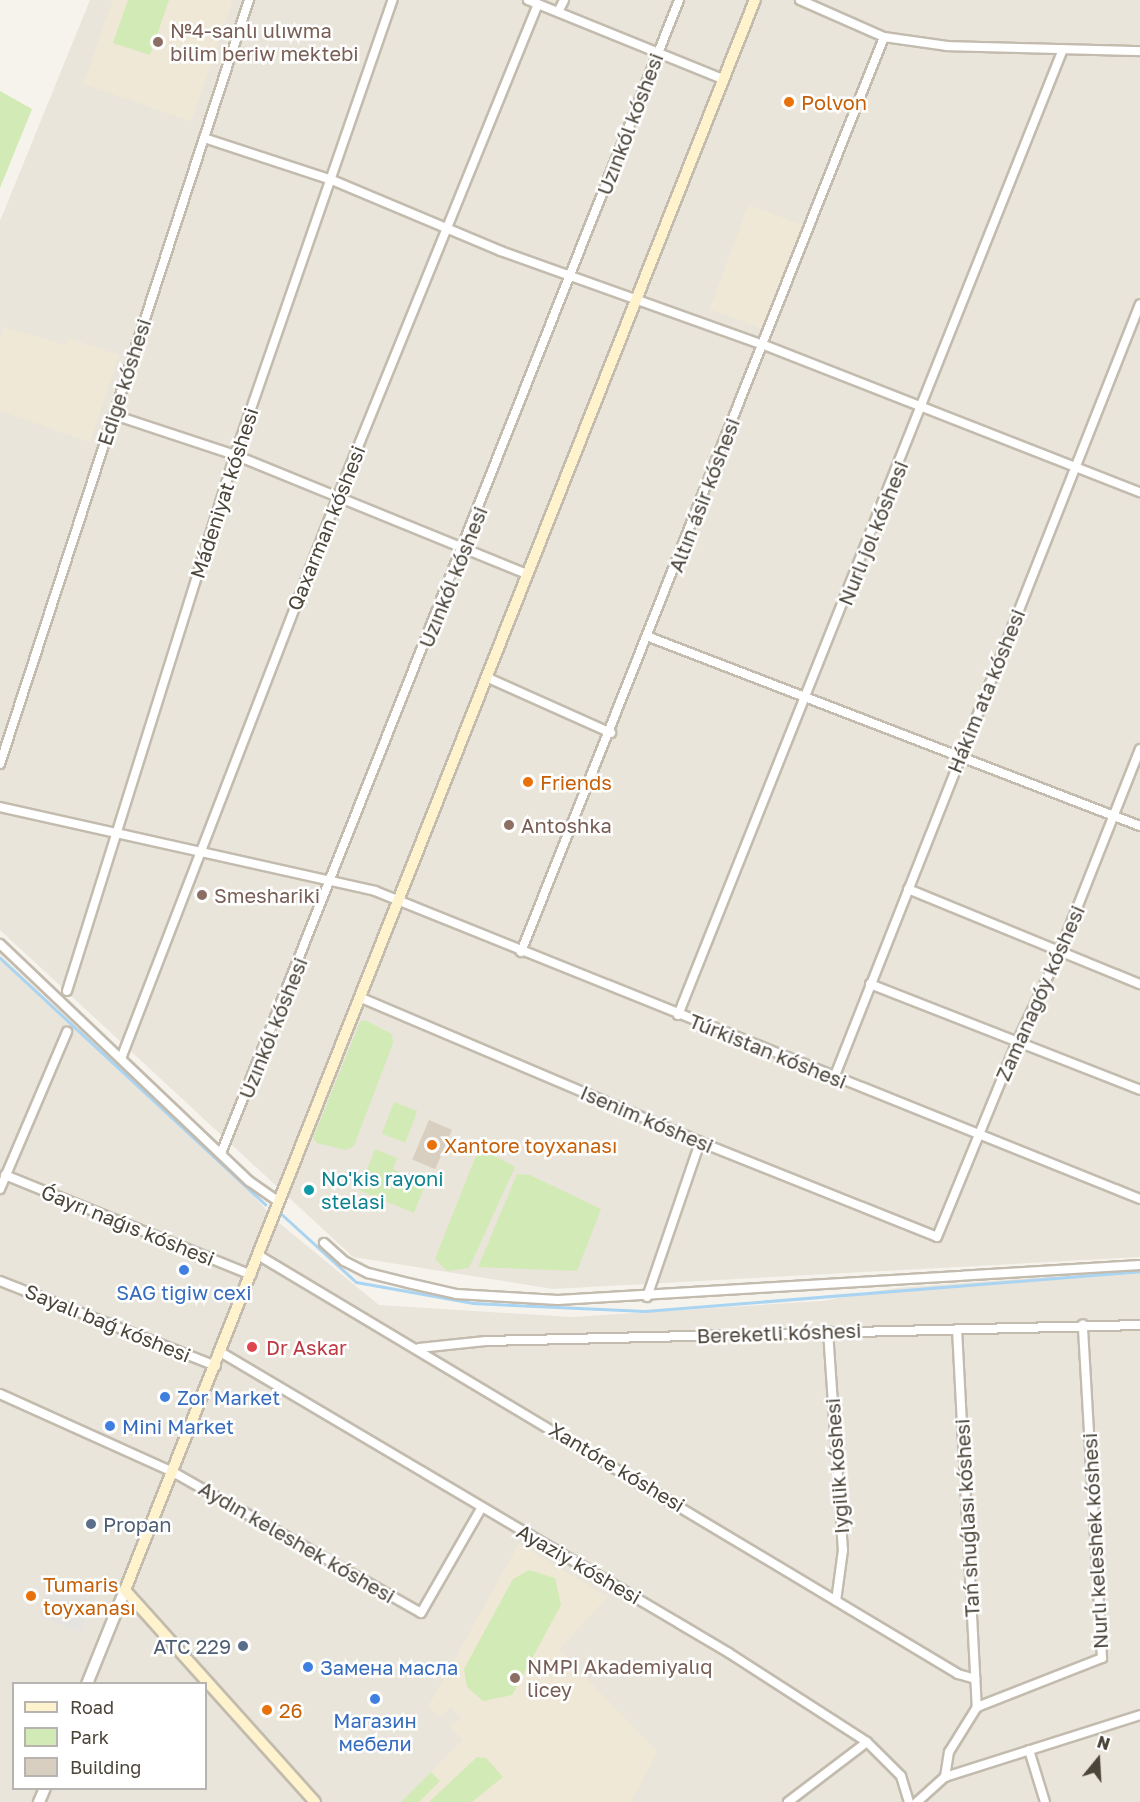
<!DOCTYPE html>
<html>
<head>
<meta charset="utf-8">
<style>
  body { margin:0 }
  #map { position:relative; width:1140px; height:1802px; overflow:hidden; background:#f6f3ec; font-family:"Golos Text",sans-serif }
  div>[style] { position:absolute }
  .residential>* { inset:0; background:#eae5da }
  .education>* { inset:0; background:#efe8d6; transform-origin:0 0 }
  .green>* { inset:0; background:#d2eab5; transform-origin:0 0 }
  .parking>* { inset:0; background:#e5e3e0; transform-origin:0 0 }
  .stream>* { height:3px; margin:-1.5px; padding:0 1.5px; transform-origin:1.5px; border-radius:1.5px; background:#a9d4f2 }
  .building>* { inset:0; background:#d8cfc1; transform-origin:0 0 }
  .roads { filter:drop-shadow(2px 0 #c2bbae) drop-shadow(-2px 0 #c2bbae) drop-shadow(0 2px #c2bbae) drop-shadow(0 -2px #c2bbae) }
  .minor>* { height:8px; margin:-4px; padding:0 4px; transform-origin:4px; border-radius:4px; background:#fff }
  .tertiary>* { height:10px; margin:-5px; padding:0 5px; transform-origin:5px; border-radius:5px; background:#fff }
  .secondary>* { height:10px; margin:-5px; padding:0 5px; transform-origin:5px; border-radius:5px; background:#fff3cd }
  .dots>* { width:16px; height:16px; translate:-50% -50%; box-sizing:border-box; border:3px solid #fff; border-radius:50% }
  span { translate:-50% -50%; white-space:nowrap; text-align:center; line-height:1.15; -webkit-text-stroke:5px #fff; paint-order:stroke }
  .education-label { font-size:20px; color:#785e54 }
  .left { translate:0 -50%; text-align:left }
  .food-label { font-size:20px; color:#c56008 }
  .street-label { font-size:20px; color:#4b4439 }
  .culture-label { font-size:20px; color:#0d838f }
  .shop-label { font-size:20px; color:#366cbe }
  .health-label { font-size:20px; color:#be3a42 }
  .service-label { font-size:20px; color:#4e5e75 }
  .right { translate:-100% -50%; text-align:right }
  .legend { position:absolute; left:12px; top:1682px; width:195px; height:108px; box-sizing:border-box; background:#fff; border:2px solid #b7b4b0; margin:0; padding:8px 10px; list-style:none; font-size:18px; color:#4b4439 }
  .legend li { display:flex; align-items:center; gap:12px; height:30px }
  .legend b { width:30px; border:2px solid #b7b4b0 }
  .north { position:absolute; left:1068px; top:1730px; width:60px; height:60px; -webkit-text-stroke:4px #fff; paint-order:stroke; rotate:18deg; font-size:16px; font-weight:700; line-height:24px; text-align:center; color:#4b4439 }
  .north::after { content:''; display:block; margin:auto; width:21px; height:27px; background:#4b4439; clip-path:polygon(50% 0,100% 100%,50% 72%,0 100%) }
</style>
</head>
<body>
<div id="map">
  <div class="residential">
    <i style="clip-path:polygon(90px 0,1140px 0,1140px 1257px,553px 1289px,353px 1257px,0 930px,0 221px)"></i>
    <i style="clip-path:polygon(evenodd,0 955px,237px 1176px,272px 1217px,379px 1305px,572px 1317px,822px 1301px,896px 1288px,1140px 1270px,1140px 1802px,0 1802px,0 955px,14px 1684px,206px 1684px,206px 1788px,14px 1788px,14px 1684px)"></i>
  </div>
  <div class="education">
    <i style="clip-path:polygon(113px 0,233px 0,191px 121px,83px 84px)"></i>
    <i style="left:748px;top:205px;width:59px;height:111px;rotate:20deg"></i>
    <i style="clip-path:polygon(4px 327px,66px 345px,69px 338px,119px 355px,90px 442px,0 411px,0 340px)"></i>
    <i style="clip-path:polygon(519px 1544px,607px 1597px,559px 1650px,657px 1752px,631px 1802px,401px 1802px,463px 1740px,450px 1727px,461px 1718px,451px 1707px,440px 1716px,428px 1707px)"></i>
  </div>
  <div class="green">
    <i style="clip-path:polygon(128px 0,169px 0,150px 55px,113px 43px)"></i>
    <i style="clip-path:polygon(0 91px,32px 109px,0 188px)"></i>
    <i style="clip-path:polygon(365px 1020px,392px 1034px,393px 1043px,354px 1146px,346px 1150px,317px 1143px,313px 1138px,360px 1022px)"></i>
    <i style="left:394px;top:1102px;width:25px;height:34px;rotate:21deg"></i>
    <i style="clip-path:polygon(479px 1148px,515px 1167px,469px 1268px,447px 1271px,435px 1259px)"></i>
    <i style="clip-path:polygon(375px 1149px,397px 1158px,393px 1169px,425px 1185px,414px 1213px,359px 1190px)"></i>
    <i style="clip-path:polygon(517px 1174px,530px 1175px,601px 1209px,577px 1271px,478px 1267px)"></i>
    <i style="clip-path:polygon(529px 1570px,555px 1578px,561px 1605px,512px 1695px,483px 1701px,467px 1687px,464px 1669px,513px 1579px)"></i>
    <i style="clip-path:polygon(477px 1757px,486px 1758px,503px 1777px,472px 1802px,429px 1802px)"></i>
    <i style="clip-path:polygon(431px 1772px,440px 1781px,419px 1802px,401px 1802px)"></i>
  </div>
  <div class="parking">
    <i style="left:53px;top:1580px;width:44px;height:39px;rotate:21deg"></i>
  </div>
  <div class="stream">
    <i style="left:0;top:958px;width:362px;rotate:42.9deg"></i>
    <i style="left:279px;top:1212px;width:104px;rotate:42.3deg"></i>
    <i style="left:356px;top:1282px;width:119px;rotate:10.2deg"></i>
    <i style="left:473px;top:1303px;width:172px;rotate:2.7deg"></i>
    <i style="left:645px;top:1311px;width:497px;rotate:-4.6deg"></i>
  </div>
  <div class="building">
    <i style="left:429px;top:1120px;width:25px;height:43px;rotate:23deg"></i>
  </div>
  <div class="roads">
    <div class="minor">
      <i style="left:528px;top:0;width:210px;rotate:22.1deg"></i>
      <i style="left:800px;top:0;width:92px;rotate:23.8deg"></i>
      <i style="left:884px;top:37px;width:64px;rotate:8.1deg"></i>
      <i style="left:947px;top:46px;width:193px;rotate:1.5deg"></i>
      <i style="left:558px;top:12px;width:13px;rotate:-63deg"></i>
      <i style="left:204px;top:138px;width:135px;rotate:18.2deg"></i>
      <i style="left:332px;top:180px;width:183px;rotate:22.8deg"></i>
      <i style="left:501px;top:251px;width:279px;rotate:19.7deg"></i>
      <i style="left:764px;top:345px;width:404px;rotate:21.4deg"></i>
      <i style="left:114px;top:415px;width:127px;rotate:18.3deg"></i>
      <i style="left:235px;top:455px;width:315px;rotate:22.2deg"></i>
      <i style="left:649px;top:637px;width:526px;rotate:21.05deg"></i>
      <i style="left:486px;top:677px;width:137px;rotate:24.1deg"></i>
      <i style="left:0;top:764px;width:804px;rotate:-71.95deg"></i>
      <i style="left:0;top:807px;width:384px;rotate:12.6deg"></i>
      <i style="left:375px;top:891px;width:825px;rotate:21.93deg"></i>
      <i style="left:908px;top:889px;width:251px;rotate:22.3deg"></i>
      <i style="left:0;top:944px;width:344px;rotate:43.6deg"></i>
      <i style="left:249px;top:1181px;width:35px;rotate:35deg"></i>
      <i style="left:521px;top:952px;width:984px;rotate:-68.36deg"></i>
      <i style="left:870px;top:984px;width:290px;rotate:21.4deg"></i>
      <i style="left:67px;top:991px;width:562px;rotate:-72.6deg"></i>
      <i style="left:235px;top:455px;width:482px;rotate:-70.9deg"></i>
      <i style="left:359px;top:997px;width:371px;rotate:23deg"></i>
      <i style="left:700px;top:1142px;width:255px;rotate:21.8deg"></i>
      <i style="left:937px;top:1237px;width:211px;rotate:-67.7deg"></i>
      <i style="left:1017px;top:1042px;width:101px;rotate:-64.7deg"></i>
      <i style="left:1060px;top:951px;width:217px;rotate:-68.4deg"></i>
      <i style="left:678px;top:1015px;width:1040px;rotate:-68.27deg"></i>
      <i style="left:122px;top:1056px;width:600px;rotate:-68.91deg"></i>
      <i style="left:338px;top:496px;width:531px;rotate:-67.88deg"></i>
      <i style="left:834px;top:1078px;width:832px;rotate:-68.43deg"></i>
      <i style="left:222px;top:1151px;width:1238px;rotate:-68.34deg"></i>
      <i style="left:5px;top:1175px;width:266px;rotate:22.1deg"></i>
      <i style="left:0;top:1189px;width:171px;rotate:-66.9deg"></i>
      <i style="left:324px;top:1243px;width:27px;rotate:42deg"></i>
      <i style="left:344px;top:1261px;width:27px;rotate:27deg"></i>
      <i style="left:368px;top:1273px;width:41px;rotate:14deg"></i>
      <i style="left:408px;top:1283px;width:49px;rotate:12.9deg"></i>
      <i style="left:456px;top:1294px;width:102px;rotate:3.4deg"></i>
      <i style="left:558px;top:1300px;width:583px;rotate:-3.44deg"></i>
      <i style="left:258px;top:1255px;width:816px;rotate:30.9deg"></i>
      <i style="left:958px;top:1674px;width:18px;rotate:16deg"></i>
      <i style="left:0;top:1281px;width:232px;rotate:21.5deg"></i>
      <i style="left:647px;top:1297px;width:164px;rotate:-71.1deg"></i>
      <i style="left:957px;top:1329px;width:379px;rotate:87deg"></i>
      <i style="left:828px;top:1331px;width:220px;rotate:86.1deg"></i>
      <i style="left:843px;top:1550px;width:51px;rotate:97.8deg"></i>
      <i style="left:419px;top:1348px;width:67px;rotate:-6deg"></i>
      <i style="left:486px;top:1341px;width:654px;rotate:-1.4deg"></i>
      <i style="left:222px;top:1353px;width:589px;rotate:30.61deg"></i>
      <i style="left:729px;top:1653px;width:164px;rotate:32.8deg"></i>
      <i style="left:867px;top:1742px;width:48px;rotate:45deg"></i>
      <i style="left:901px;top:1776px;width:27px;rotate:73deg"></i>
      <i style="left:0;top:1394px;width:190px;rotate:24.3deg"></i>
      <i style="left:173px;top:1472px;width:285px;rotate:29.6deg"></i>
      <i style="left:421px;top:1613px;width:122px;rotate:-60.1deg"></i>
      <i style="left:977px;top:1707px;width:134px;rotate:-21.4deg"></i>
      <i style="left:1102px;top:1658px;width:334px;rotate:-93.3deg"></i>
      <i style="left:1029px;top:1750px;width:54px;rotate:72.9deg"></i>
      <i style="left:945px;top:1777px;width:25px;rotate:-81deg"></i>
      <i style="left:949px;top:1752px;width:53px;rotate:-58.1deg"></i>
      <i style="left:788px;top:1802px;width:99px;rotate:-37.2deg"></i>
      <i style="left:917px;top:1802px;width:38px;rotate:-42deg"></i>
      <i style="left:945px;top:1777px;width:205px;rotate:-17.6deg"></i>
    </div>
    <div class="tertiary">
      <i style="left:87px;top:1684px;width:101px;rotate:-68deg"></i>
      <i style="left:39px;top:1802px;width:15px;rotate:-67deg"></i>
    </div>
    <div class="secondary">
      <i style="left:315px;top:1802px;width:285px;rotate:-131.9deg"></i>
      <i style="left:125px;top:1590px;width:1710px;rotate:-68.39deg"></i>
    </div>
  </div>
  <div class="dots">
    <i style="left:158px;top:42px;background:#8d6e63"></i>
    <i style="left:789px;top:102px;background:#e8710a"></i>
    <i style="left:528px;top:782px;background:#e8710a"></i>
    <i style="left:509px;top:825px;background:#8d6e63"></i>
    <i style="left:202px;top:895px;background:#8d6e63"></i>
    <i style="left:432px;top:1145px;background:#e8710a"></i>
    <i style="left:309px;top:1190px;background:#0f9aa8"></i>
    <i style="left:184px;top:1270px;background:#3f7fe0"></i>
    <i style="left:252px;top:1347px;background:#e0444e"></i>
    <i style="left:165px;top:1397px;background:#3f7fe0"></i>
    <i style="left:110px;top:1426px;background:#3f7fe0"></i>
    <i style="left:91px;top:1524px;background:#5c6f8a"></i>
    <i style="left:31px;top:1596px;background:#e8710a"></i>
    <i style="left:243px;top:1646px;background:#5c6f8a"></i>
    <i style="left:308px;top:1667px;background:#3f7fe0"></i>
    <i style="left:515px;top:1678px;background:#8d6e63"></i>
    <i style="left:375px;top:1699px;background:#3f7fe0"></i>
    <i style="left:267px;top:1710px;background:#e8710a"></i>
  </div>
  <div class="education-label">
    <span class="left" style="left:170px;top:42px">№4-sanlı ulıwma<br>bilim beriw mektebi</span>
    <span class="left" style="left:521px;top:825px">Antoshka</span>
    <span class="left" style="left:214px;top:895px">Smeshariki</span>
    <span class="left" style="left:527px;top:1678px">NMPI Akademiyalıq<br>licey</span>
  </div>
  <div class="food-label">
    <span class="left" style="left:801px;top:102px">Polvon</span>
    <span class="left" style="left:540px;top:782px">Friends</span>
    <span class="left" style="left:444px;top:1145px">Xantore toyxanası</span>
    <span class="left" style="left:43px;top:1596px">Tumaris<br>toyxanası</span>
    <span class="left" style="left:279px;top:1710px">26</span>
  </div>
  <div class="street-label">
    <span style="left:630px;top:124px;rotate:-69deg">Uzınkól kóshesi</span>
    <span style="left:124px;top:382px;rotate:-72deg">Edige kóshesi</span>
    <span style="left:224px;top:493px;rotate:-72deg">Mádeniyat kóshesi</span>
    <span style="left:704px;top:495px;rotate:-69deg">Altın ásir kóshesi</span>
    <span style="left:326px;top:528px;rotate:-68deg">Qaxarman kóshesi</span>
    <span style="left:873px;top:533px;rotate:-68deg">Nurlı jol kóshesi</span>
    <span style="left:453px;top:577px;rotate:-68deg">Uzınkól kóshesi</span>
    <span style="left:986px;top:691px;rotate:-68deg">Hákim ata kóshesi</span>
    <span style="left:1040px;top:993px;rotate:-66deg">Zamanagóy kóshesi</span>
    <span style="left:273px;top:1028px;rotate:-68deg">Uzınkól kóshesi</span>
    <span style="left:768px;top:1051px;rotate:22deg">Túrkistan kóshesi</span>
    <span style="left:647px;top:1119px;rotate:23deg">Isenim kóshesi</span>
    <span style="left:128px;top:1225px;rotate:22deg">Ǵayrı naǵıs kóshesi</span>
    <span style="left:108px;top:1323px;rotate:22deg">Sayalı baǵ kóshesi</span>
    <span style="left:779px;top:1333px;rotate:-2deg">Bereketli kóshesi</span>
    <span style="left:837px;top:1466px;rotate:-94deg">Iygilik kóshesi</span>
    <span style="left:617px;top:1467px;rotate:31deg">Xantóre kóshesi</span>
    <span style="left:967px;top:1518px;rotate:-93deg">Tań shuǵlası kóshesi</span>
    <span style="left:1095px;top:1541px;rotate:-93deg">Nurlı keleshek kóshesi</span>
    <span style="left:297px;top:1542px;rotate:30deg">Aydın keleshek kóshesi</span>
    <span style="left:579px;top:1564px;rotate:30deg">Ayaziy kóshesi</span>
  </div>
  <div class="culture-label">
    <span class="left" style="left:321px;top:1190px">No'kis rayoni<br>stelasi</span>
  </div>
  <div class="shop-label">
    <span style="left:184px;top:1292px">SAG tigiw cexi</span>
    <span class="left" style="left:177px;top:1397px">Zor Market</span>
    <span class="left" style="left:122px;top:1426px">Mini Market</span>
    <span class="left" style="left:320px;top:1667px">Замена масла</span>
    <span style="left:375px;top:1732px">Магазин<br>мебели</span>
  </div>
  <div class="health-label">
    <span class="left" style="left:266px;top:1347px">Dr Askar</span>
  </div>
  <div class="service-label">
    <span class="left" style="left:103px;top:1524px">Propan</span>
    <span class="right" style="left:231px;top:1646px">АТС 229</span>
  </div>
  <ul class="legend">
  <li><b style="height:8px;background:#fff3cd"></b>Road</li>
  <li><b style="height:16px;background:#d2eab5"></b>Park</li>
  <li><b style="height:16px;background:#d8cfc1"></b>Building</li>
  </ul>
  <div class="north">N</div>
</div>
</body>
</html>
